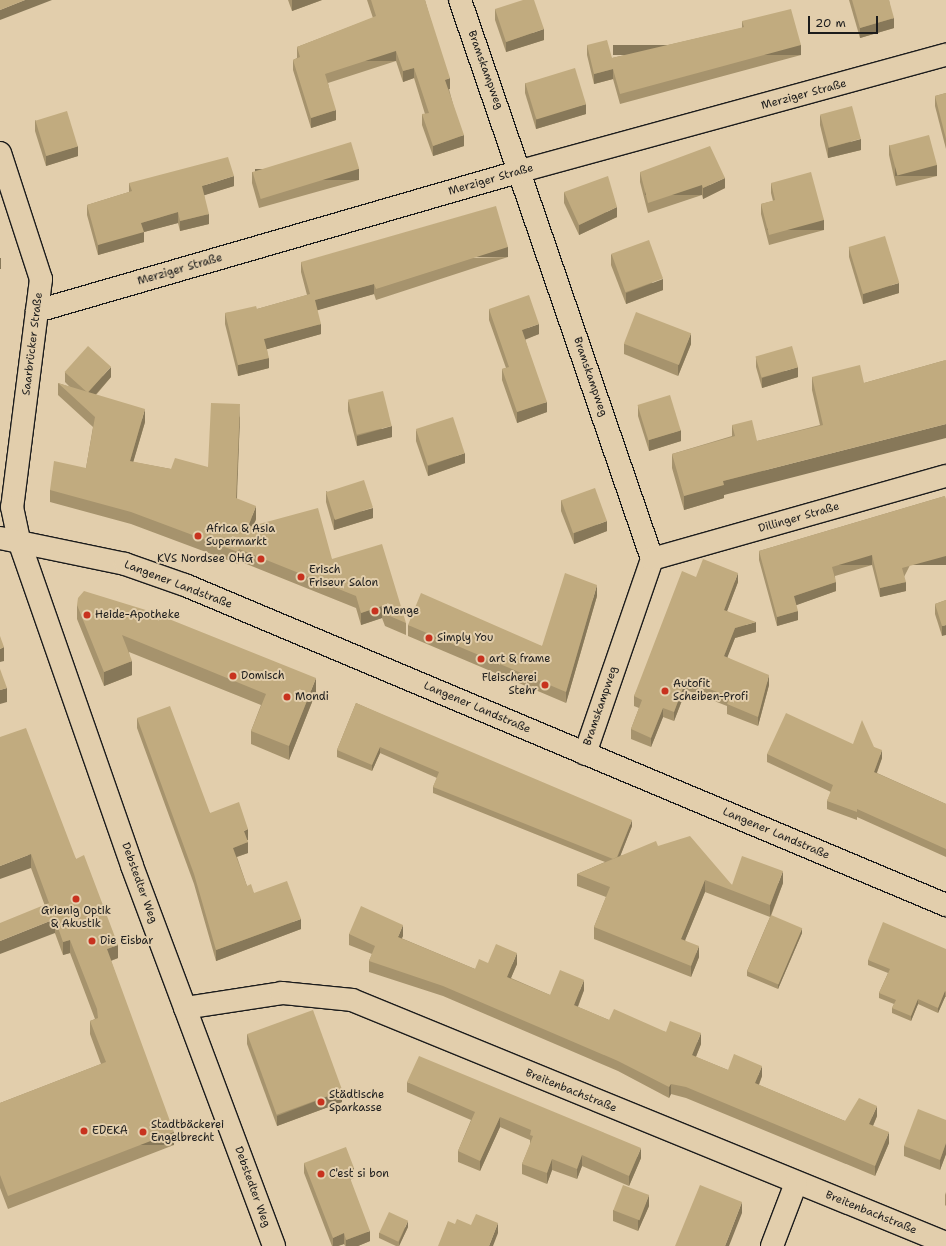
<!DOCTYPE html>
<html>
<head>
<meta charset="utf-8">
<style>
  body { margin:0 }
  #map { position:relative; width:946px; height:1246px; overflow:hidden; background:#e2ceac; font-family:"Shantell Sans",sans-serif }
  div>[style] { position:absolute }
  .roads { filter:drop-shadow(1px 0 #1c1c1c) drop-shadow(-1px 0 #1c1c1c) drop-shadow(0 1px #1c1c1c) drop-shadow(0 -1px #1c1c1c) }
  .minor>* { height:22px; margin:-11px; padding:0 11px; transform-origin:11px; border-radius:11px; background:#e2ceac }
  .major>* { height:22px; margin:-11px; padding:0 11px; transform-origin:11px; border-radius:11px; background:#e2ceac }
  .wall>* { inset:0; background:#a6936d }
  .shaded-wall>* { inset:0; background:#877859; transform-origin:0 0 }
  .building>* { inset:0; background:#c1ab7f; transform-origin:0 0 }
  .dots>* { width:11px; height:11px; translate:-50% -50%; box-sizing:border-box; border:2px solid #e2ceac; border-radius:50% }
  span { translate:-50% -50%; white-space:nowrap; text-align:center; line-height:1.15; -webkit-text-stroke:4px #e2ceac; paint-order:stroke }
  .street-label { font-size:11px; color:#1c1c1c }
  .poi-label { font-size:11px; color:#1c1c1c }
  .left { translate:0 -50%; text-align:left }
  .right { translate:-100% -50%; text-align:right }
  .scale { position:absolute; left:808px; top:16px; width:70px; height:18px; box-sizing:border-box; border:2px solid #1c1c1c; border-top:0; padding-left:5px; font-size:12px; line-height:14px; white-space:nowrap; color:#1c1c1c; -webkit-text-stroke:3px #e2ceac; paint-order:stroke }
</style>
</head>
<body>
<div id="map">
  <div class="roads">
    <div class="minor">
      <i style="left:460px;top:0;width:591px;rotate:71.04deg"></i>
      <i style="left:652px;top:559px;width:206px;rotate:109deg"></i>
      <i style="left:0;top:153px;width:133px;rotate:72deg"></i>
      <i style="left:41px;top:279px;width:230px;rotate:97.2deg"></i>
      <i style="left:12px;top:507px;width:35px;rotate:78deg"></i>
      <i style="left:19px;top:541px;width:344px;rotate:70.8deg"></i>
      <i style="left:132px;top:866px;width:406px;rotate:69.5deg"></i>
      <i style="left:37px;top:311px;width:504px;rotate:-16.13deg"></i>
      <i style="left:521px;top:171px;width:441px;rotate:-15.3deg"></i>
      <i style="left:652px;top:559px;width:305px;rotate:-15.8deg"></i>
      <i style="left:185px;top:1008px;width:98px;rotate:-8.8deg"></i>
      <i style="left:282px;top:993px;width:70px;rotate:5.7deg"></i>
      <i style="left:352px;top:1000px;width:642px;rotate:22.25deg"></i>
      <i style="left:772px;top:1246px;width:67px;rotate:-69.1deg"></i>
    </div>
    <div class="major">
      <i style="left:0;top:538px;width:128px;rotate:11.7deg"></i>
      <i style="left:125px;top:564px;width:64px;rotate:19.3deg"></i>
      <i style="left:185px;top:585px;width:826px;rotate:22.81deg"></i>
    </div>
  </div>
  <div class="wall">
    <i style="clip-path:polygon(288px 0,322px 0,292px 11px)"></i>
    <i style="clip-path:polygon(367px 0,425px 0,450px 89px,449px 89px,464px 146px,433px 156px,422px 125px,422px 114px,425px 114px,414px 78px,403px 82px,396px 61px,328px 83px,336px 120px,311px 128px,293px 70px,293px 60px,297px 58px,297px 47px,373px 18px)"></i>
    <i style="clip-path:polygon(849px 0,889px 0,894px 28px,860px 38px)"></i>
    <i style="clip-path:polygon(495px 9px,544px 40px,506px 52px,495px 20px)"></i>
    <i style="clip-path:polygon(742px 21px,801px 55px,620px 104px,613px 79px,594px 84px,587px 55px,587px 45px,612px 58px,742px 28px)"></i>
    <i style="clip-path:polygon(525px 83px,586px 114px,536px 129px,525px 93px)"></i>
    <i style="clip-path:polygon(946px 93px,946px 149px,935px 106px,935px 96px)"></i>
    <i style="clip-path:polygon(820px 115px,861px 150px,828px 158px,820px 125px)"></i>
    <i style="clip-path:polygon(35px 120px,78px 156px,46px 166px,35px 131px)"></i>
    <i style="clip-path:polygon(889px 145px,937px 176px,896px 186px,889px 155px)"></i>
    <i style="clip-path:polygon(252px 172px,359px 180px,259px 208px,252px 183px)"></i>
    <i style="clip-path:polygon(640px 172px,725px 188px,703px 199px,702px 195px,648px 213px,640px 182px)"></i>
    <i style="clip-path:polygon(129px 183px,234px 186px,204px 195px,209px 224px,180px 231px,178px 223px,144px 232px,144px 242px,98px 255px,87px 215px,87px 205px,129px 192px)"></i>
    <i style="clip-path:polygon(771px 183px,824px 230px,769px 245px,761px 214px,761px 204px,773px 201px,771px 193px)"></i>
    <i style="clip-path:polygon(564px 192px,617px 217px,579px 235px,564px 203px)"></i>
    <i style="clip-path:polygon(849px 247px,899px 293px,863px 304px,849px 257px)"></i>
    <i style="clip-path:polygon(611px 254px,663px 290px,626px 304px,611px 265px)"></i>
    <i style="clip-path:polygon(508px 257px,376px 300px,374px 294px,317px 310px,321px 334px,267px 349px,269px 368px,238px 376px,225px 324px,225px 313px,257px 309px,307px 295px,301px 272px,301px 262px)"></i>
    <i style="clip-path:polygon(489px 309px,539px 334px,525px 339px,547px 412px,517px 423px,502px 380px,502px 369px,506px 368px,489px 320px)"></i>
    <i style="clip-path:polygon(624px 344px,691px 344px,678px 376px,624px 354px)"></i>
    <i style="clip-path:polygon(756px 357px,798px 377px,762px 388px,756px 367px)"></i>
    <i style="clip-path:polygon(946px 360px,724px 495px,724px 498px,684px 510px,672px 468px,672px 454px,732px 436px,732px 425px,757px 441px,820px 425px,812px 390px,812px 377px,864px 383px)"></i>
    <i style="clip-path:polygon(65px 372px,111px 377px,96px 395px,145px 422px,133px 462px,171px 469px,208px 467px,240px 416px,237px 499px,256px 519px,254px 525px,332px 559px,406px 623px,406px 635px,385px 626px,382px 618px,361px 625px,356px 608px,239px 561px,238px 564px,131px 524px,50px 502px,50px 490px,86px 468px,93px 427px,58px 395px,58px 383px,70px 387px,65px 382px)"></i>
    <i style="clip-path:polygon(348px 401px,392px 437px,357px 446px,348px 411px)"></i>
    <i style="clip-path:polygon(638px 405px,681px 441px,649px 451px,638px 416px)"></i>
    <i style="clip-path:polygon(416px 430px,465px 463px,428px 476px,416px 441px)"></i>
    <i style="clip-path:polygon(326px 491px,373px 518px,334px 530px,326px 502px)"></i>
    <i style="clip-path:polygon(945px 496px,904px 577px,906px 591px,880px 597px,872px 565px,835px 576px,836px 591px,796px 605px,798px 620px,777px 626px,759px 560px,759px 551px)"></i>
    <i style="clip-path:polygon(561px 500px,607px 531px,574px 544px,561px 511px)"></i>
    <i style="clip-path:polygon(696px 577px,738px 582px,727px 611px,756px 632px,735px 638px,727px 657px,769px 685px,758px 726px,727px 714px,727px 706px,686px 690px,674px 721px,663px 717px,651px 747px,631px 739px,631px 729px,639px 708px,634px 706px,634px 696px)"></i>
    <i style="clip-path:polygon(597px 596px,566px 703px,408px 636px,408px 625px,542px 646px)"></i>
    <i style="clip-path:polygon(946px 600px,942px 636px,935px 614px,935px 604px)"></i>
    <i style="clip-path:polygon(77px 605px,316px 692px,289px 760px,251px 744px,251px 731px,261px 705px,129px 652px,132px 675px,104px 686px,77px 619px)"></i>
    <i style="clip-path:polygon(356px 703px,632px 826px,620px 856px,658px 846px,732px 885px,783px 883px,771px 916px,802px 933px,778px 989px,747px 976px,747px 971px,770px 917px,705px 892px,685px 940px,699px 957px,691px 977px,594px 939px,594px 927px,606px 897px,577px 886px,577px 874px,605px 862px,433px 793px,433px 787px,437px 778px,380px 753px,372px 771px,337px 757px,337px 750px)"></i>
    <i style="clip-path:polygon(137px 718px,210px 813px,248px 840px,247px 840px,248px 853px,237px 857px,247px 886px,254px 893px,301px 929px,216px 961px,194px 884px,137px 728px)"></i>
    <i style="clip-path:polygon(0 737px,76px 859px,118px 958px,111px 961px,174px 1145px,8px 1209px,0 1188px,0 1103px,101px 1064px,90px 1034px,90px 1021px,95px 1019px,70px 953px,63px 955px,31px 868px)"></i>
    <i style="clip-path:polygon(853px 744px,874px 747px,882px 758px,877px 773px,946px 804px,946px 857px,857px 817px,857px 820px,827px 809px,827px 801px,831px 792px,767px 762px,767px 754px)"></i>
    <i style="clip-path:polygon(349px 934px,403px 936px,401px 938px,475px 969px,488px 963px,517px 964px,511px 978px,550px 995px,584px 990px,578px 1007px,609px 1020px,666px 1032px,701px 1044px,696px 1057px,728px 1070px,762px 1076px,759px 1085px,845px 1121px,877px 1116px,873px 1126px,889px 1143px,875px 1176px,686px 1098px,671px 1094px,669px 1098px,618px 1071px,443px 996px,369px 972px,369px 961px,372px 954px,349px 945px)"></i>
    <i style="clip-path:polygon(946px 949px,946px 997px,945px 997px,938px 1013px,918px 1004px,911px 1021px,892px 1013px,892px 1008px,894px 1004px,879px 998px,879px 993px,888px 973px,868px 965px,868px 960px)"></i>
    <i style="clip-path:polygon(247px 1034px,342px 1102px,277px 1126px,247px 1044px)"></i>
    <i style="clip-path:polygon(407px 1082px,641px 1158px,629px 1186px,582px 1166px,577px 1179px,552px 1170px,547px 1184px,522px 1174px,522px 1164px,530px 1145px,530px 1140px,500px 1127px,480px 1171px,458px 1162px,458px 1151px,471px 1120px,407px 1092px)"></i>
    <i style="clip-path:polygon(946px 1120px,946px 1154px,940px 1170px,904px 1156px,904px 1146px)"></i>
    <i style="clip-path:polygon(304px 1163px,354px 1178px,350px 1179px,370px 1241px,358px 1246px,345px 1246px,344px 1244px,338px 1246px,332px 1246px,304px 1173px)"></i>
    <i style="clip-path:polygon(946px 1192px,946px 1206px,945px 1205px,945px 1195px)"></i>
    <i style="clip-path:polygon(649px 1206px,638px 1231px,613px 1221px,613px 1210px)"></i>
    <i style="clip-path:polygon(408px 1227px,399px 1246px,396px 1246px,379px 1238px,379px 1233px)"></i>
  </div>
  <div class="shaded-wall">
    <i style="clip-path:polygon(25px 0,52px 0,0 20px,0 10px)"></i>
    <i style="clip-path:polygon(292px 0,322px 0,292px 11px)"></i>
    <i style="clip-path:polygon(894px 18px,894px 28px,860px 38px,860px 28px)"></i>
    <i style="clip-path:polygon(544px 29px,544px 40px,506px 52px,506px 42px)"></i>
    <i style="left:801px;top:45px;width:10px;height:188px;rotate:90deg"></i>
    <i style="left:396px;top:51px;width:10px;height:75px;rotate:90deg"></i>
    <i style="clip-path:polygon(414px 68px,414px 78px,403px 82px,403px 71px)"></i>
    <i style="clip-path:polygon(613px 69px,613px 79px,594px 84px,594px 74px)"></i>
    <i style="clip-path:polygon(450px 78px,450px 89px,445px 90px,445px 80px)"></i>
    <i style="clip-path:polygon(586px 104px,586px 114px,536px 129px,536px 118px)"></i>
    <i style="clip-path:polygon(336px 110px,336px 120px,311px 128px,311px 118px)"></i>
    <i style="clip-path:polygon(464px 135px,464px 146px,433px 156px,433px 146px)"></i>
    <i style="clip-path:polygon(861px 139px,861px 150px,828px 158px,828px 148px)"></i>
    <i style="clip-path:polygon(78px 146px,78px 156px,46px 166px,46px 156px)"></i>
    <i style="left:937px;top:165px;width:11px;height:42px;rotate:90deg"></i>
    <i style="left:359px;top:169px;width:11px;height:104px;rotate:90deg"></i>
    <i style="clip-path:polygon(234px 176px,234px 186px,202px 196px,202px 186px)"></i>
    <i style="clip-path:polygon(725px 178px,725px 188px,703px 199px,703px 188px)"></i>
    <i style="left:702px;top:185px;width:10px;height:57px;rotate:90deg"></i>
    <i style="clip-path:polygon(617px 207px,617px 217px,579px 235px,579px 225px)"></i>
    <i style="clip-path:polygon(178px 212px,178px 223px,144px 232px,144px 242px,98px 255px,98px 245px,141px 223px)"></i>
    <i style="clip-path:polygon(209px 214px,209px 224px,180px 231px,180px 221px)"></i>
    <i style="left:824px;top:220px;width:10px;height:57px;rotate:90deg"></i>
    <i style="left:508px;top:247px;width:10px;height:139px;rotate:90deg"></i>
    <i style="left:0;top:258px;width:1px;height:11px"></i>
    <i style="clip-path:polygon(663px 279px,663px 290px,626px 304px,626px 293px)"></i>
    <i style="clip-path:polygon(899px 283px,899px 293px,863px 304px,863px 294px)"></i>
    <i style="clip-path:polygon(374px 284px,374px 294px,315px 311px,315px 300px)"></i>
    <i style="clip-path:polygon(321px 324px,321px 334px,264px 350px,264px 339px)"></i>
    <i style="clip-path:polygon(539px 324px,539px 334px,522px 341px,522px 330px)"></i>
    <i style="clip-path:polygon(691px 333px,691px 344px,678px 376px,678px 365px)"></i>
    <i style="clip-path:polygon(269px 358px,269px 368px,238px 376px,238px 365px)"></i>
    <i style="clip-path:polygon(111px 367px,111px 377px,88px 403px,88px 392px)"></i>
    <i style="clip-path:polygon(798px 367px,798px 377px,762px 388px,762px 378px)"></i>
    <i style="clip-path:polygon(547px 402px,547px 412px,517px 423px,517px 412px)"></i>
    <i style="clip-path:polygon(240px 404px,240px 416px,236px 510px,236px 498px)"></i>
    <i style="clip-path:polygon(145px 409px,145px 422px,130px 473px,130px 461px)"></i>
    <i style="clip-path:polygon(946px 424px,946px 438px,724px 495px,724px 498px,684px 510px,684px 496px,723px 481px)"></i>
    <i style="clip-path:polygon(392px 426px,392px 437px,357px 446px,357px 436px)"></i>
    <i style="clip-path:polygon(681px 430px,681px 441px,649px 451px,649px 440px)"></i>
    <i style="clip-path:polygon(465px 453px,465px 463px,428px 476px,428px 466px)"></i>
    <i style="clip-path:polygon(256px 506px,256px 519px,248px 539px,248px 527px)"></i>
    <i style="clip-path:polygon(373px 508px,373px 518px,334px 530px,334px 519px)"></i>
    <i style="clip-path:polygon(607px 521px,607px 531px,574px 544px,574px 533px)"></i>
    <i style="clip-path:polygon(239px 549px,239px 561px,238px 564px,238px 552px)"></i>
    <i style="left:872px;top:555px;width:10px;height:42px;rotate:90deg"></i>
    <i style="left:946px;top:556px;width:9px;height:46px;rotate:90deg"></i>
    <i style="clip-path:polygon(738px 573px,738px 582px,724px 619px,724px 610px)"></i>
    <i style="clip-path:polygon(836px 582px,836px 591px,794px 606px,794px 596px)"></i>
    <i style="clip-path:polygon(906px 582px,906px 591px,880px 597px,880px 588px)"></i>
    <i style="clip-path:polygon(597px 585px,597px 596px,566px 703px,566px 692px)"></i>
    <i style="clip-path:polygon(382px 606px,382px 618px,361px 625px,361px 613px)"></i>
    <i style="clip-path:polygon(798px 611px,798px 620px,777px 626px,777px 617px)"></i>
    <i style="clip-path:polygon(756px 622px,756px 632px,735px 638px,724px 666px,724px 656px,735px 628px)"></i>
    <i style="clip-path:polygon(946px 625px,946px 635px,942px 636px,942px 626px)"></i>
    <i style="clip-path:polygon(4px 647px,4px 661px,0 662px,0 649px)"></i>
    <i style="clip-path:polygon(132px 661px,132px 675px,104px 686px,104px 672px)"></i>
    <i style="clip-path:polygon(769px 675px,769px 685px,758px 726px,758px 717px)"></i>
    <i style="clip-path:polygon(316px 678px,316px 692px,289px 760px,289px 746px)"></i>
    <i style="clip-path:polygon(686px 680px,686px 690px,674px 721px,674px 712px)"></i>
    <i style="clip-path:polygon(7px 688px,7px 702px,0 704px,0 690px)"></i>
    <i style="clip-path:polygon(663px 708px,663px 717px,651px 747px,651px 738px)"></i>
    <i style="clip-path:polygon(380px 747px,380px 753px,372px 771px,372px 765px)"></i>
    <i style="clip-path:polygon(882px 750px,882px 758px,874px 780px,874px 772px)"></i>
    <i style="clip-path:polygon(632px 820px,632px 826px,616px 867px,616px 861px)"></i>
    <i style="clip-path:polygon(248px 829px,248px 840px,244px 841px,244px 831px)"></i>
    <i style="clip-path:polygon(248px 842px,248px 853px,233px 858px,233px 848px)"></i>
    <i style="clip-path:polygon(31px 854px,31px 868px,0 879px,0 866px)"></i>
    <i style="clip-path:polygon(783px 871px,783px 883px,770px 917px,770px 905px)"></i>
    <i style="clip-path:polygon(705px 880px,705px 892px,681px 950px,681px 939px)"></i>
    <i style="clip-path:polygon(55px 919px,55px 933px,0 954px,0 941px)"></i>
    <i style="clip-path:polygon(301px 919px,301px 929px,216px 961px,216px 950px)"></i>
    <i style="clip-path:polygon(403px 925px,403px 936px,398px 947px,398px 937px)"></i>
    <i style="clip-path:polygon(802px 928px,802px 933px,778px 989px,778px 984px)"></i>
    <i style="clip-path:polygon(70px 940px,70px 953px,63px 955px,63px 942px)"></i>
    <i style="clip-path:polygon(118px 945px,118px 958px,107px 962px,107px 949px)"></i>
    <i style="clip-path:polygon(699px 946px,699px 957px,691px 977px,691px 966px)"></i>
    <i style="clip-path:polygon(517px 953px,517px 964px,507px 987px,507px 977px)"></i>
    <i style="clip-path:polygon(584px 980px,584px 990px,574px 1016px,574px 1005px)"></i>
    <i style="clip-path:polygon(945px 991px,945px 997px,938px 1013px,938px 1008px)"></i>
    <i style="clip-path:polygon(918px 999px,918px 1004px,911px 1021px,911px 1016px)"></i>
    <i style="clip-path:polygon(701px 1033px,701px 1044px,692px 1066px,692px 1055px)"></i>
    <i style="clip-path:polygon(762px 1066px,762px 1076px,755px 1094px,755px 1083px)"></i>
    <i style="clip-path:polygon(671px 1084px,671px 1094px,669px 1098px,669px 1087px)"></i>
    <i style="clip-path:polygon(342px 1091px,342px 1102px,277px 1126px,277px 1116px)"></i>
    <i style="clip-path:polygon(877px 1106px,877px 1116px,869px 1135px,869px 1124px)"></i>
    <i style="clip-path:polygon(500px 1117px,500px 1127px,480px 1171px,480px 1161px)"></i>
    <i style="left:174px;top:1132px;width:13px;height:178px;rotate:90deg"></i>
    <i style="clip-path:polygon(889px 1132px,889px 1143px,875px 1176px,875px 1166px)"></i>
    <i style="clip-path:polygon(946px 1143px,946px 1154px,940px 1170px,940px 1160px)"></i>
    <i style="clip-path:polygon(641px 1148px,641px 1158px,629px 1186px,629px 1176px)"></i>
    <i style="clip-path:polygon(582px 1155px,582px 1166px,577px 1179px,577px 1169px)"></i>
    <i style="clip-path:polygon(552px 1159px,552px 1170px,547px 1184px,547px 1173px)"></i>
    <i style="clip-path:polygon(354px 1168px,354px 1178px,347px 1181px,347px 1170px)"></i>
    <i style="clip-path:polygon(649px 1195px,649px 1206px,638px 1231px,638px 1221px)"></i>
    <i style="clip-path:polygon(742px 1202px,742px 1213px,729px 1246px,725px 1246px)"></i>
    <i style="clip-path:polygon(408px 1221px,408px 1227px,399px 1246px,399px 1242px)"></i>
    <i style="clip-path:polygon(498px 1223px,498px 1233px,493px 1246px,489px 1246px)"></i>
    <i style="clip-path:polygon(370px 1231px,370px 1241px,358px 1246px,346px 1246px,346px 1240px)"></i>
    <i style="clip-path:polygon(344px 1233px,344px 1244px,338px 1246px,333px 1246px,333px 1238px)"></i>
  </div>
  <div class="building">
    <i style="clip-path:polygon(0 0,25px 0,0 10px)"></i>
    <i style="clip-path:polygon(371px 0,425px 0,450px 78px,445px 80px,464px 135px,433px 146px,422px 114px,429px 113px,414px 68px,403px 71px,396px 51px,325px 74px,336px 110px,311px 118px,293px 60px,300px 57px,297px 47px,376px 16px)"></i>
    <i style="clip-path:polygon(523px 0,534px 0,544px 29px,506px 42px,495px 9px)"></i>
    <i style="clip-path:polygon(852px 0,889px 0,894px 18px,860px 28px)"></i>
    <i style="clip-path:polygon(791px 9px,801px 45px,620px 94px,613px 69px,594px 74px,587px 45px,607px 40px,612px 58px,744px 27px,742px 21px)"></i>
    <i style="left:575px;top:68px;width:38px;height:52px;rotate:73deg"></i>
    <i style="clip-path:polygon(946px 93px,946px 139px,935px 96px)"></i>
    <i style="left:852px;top:106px;width:34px;height:33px;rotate:75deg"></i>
    <i style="left:67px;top:111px;width:37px;height:33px;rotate:73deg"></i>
    <i style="left:929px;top:135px;width:31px;height:41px;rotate:75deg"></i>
    <i style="left:351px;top:142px;width:28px;height:103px;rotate:73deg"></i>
    <i style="clip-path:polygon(710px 146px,725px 178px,703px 188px,702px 185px,648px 203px,640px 172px)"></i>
    <i style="clip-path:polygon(228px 157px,234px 176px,202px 186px,209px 214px,180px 221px,178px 212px,141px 223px,144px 232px,98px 245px,87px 205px,132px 191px,129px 183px)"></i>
    <i style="clip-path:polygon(811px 172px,824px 220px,769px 235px,761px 204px,775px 200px,771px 183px)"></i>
    <i style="clip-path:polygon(608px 176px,617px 207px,579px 225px,564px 192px)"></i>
    <i style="clip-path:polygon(496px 206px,508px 247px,376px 289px,374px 284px,315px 300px,321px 324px,264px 339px,269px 358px,238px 365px,225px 313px,256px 306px,257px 309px,310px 294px,301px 262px)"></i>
    <i style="left:885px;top:236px;width:49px;height:38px;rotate:73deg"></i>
    <i style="left:649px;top:240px;width:41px;height:40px;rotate:70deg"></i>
    <i style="clip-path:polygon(529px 295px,539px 324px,522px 330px,547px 402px,517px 412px,502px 369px,509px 367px,489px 309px)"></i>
    <i style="left:636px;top:312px;width:59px;height:34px;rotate:21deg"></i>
    <i style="left:88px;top:346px;width:31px;height:35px;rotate:42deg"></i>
    <i style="left:792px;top:346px;width:22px;height:38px;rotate:74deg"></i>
    <i style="clip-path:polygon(946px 360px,946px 424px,723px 481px,724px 485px,684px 496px,672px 454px,735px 436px,732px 425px,752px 420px,757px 441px,823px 425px,812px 377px,860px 365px,864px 383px)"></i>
    <i style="clip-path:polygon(58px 383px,145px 409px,130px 461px,171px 469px,175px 458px,208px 467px,211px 403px,240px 404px,236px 498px,256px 506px,248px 527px,318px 508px,332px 559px,382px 544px,406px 623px,385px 614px,382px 606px,361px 613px,356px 596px,239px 549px,238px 552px,131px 512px,50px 490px,54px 461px,86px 468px,95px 417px)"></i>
    <i style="left:383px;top:391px;width:36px;height:36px;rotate:76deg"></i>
    <i style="left:670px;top:395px;width:37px;height:34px;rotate:73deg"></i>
    <i style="left:453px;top:417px;width:38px;height:39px;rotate:72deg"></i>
    <i style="left:364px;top:480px;width:29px;height:40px;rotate:72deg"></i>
    <i style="left:595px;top:488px;width:35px;height:36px;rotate:70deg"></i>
    <i style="clip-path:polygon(945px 496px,946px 499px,946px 556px,902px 568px,906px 582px,880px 588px,872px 555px,832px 567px,836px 582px,794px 596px,798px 611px,777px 617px,759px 551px)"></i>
    <i style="clip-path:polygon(703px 559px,738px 573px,724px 610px,756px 622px,735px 628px,724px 656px,769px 675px,758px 717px,727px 704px,730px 697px,686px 680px,674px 712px,663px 708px,651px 738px,631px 729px,642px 700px,634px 696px,682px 571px,696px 577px)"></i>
    <i style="clip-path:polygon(565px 573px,597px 585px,566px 692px,408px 625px,421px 593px,542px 646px)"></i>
    <i style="clip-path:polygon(84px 591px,149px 611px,316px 678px,289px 746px,251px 731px,266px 694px,122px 635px,132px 661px,104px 672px,77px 605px,78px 598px)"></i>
    <i style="clip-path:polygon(946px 600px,946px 625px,942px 626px,935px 604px)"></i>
    <i style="clip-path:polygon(0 636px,4px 647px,0 649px)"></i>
    <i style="clip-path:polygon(0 669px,7px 688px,0 690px)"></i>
    <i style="clip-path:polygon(356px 703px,632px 820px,617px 857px,613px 859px,433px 787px,439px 772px,380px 747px,372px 765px,337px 750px)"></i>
    <i style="clip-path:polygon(170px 706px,210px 813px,239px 802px,248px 829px,244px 831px,248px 842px,233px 848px,247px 886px,251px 884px,254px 893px,287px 881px,301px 919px,216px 950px,194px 874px,137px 718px)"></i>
    <i style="clip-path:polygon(786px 713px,853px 744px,862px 720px,874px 747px,882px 750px,874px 772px,946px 804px,946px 849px,857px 809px,857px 812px,827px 801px,833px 785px,767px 754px)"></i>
    <i style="clip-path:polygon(26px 728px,76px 859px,84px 855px,118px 945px,107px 949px,174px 1132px,8px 1196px,0 1175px,0 1103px,106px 1062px,90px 1021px,98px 1018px,97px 1009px,70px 940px,63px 942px,55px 919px,0 941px,0 923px,49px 903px,31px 854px,0 866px,0 737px)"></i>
    <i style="clip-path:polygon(690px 836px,732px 885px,742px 856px,783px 871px,770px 905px,705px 880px,681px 939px,699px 946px,691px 966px,594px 927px,610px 887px,577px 874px,656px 841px,658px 846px)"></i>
    <i style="clip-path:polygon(361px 906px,403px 925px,398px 937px,475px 969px,479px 959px,488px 963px,496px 944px,517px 953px,507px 977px,550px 995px,560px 970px,584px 980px,574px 1005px,609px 1020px,614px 1009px,666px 1032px,670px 1021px,701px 1033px,692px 1055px,728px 1070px,734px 1054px,762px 1066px,755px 1083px,845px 1121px,859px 1098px,877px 1106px,869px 1124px,889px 1132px,875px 1166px,686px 1087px,671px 1084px,669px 1087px,618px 1061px,443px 986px,369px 961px,375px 946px,349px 934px)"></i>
    <i style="left:771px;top:915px;width:34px;height:61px;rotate:23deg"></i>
    <i style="clip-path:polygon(883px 922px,946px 949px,946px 992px,945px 991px,938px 1008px,918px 999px,911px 1016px,892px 1008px,896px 1000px,879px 993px,890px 969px,868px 960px)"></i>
    <i style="left:313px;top:1010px;width:86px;height:70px;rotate:70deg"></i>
    <i style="clip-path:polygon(419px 1056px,641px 1148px,629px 1176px,582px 1155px,577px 1169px,552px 1159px,547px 1173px,522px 1164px,533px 1136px,530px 1135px,531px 1130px,500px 1117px,480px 1161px,458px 1151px,475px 1112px,407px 1082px)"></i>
    <i style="clip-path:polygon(918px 1109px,946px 1120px,946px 1143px,940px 1160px,904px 1146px)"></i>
    <i style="clip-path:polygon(346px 1147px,354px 1168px,347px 1170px,370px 1231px,346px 1240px,344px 1233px,333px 1238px,304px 1163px)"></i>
    <i style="left:623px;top:1185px;width:28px;height:27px;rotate:21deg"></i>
    <i style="clip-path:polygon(700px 1185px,742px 1202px,725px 1246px,675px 1246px)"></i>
    <i style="left:389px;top:1212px;width:21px;height:23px;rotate:25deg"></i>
    <i style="clip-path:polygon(476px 1214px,498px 1223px,489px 1246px,438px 1246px,448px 1221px,455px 1224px,457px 1219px,471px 1225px)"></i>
  </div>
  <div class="dots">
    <i style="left:198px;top:536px;background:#c8321e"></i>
    <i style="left:261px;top:559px;background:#c8321e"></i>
    <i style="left:301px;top:577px;background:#c8321e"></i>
    <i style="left:375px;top:611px;background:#c8321e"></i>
    <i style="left:87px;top:615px;background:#c8321e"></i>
    <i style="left:429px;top:638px;background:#c8321e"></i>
    <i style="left:481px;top:659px;background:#c8321e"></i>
    <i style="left:233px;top:676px;background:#c8321e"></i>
    <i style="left:545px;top:685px;background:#c8321e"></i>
    <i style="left:665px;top:691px;background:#c8321e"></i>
    <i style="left:287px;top:697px;background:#c8321e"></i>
    <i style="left:76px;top:899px;background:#c8321e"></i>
    <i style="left:92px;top:941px;background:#c8321e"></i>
    <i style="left:321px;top:1102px;background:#c8321e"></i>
    <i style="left:84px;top:1131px;background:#c8321e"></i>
    <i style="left:143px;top:1132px;background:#c8321e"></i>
    <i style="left:321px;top:1174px;background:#c8321e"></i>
  </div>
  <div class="street-label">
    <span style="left:485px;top:70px;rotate:70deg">Bramskampweg</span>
    <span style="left:804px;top:95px;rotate:-15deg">Merziger Straße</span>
    <span style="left:491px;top:180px;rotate:-16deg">Merziger Straße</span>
    <span style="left:180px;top:270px;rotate:-16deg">Merziger Straße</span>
    <span style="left:33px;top:344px;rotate:-83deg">Saarbrücker Straße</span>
    <span style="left:590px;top:377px;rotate:71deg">Bramskampweg</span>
    <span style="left:799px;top:518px;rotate:-16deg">Dillinger Straße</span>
    <span style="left:178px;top:585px;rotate:21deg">Langener Landstraße</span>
    <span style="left:601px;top:706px;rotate:-71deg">Bramskampweg</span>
    <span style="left:477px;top:708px;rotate:23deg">Langener Landstraße</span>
    <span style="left:776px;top:834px;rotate:23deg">Langener Landstraße</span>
    <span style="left:139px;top:883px;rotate:70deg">Debstedter Weg</span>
    <span style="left:571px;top:1091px;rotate:22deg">Breitenbachstraße</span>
    <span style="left:252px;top:1187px;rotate:70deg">Debstedter Weg</span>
    <span style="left:871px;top:1213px;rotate:22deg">Breitenbachstraße</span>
  </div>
  <div class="poi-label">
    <span class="left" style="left:206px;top:536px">Africa &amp; Asia<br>Supermarkt</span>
    <span class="right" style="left:253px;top:559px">KVS Nordsee OHG</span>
    <span class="left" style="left:309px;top:577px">Erisch<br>Friseur Salon</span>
    <span class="left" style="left:383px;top:611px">Menge</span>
    <span class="left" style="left:95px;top:615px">Heide-Apotheke</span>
    <span class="left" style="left:437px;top:638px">Simply You</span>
    <span class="left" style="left:489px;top:659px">art &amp; frame</span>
    <span class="left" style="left:241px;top:676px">Domisch</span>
    <span class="right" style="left:537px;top:685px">Fleischerei<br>Stehr</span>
    <span class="left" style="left:673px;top:691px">Autofit<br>Scheiben-Profi</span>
    <span class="left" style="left:295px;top:697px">Mondi</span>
    <span style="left:76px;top:918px">Grienig Optik<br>&amp; Akustik</span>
    <span class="left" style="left:100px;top:941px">Die Eisbar</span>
    <span class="left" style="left:329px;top:1102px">Städtische<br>Sparkasse</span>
    <span class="left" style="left:151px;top:1132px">Stadtbäckerei<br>Engelbrecht</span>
    <span class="left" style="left:92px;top:1131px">EDEKA</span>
    <span class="left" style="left:329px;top:1174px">C'est si bon</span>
  </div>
  <div class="scale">20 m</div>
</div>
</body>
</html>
